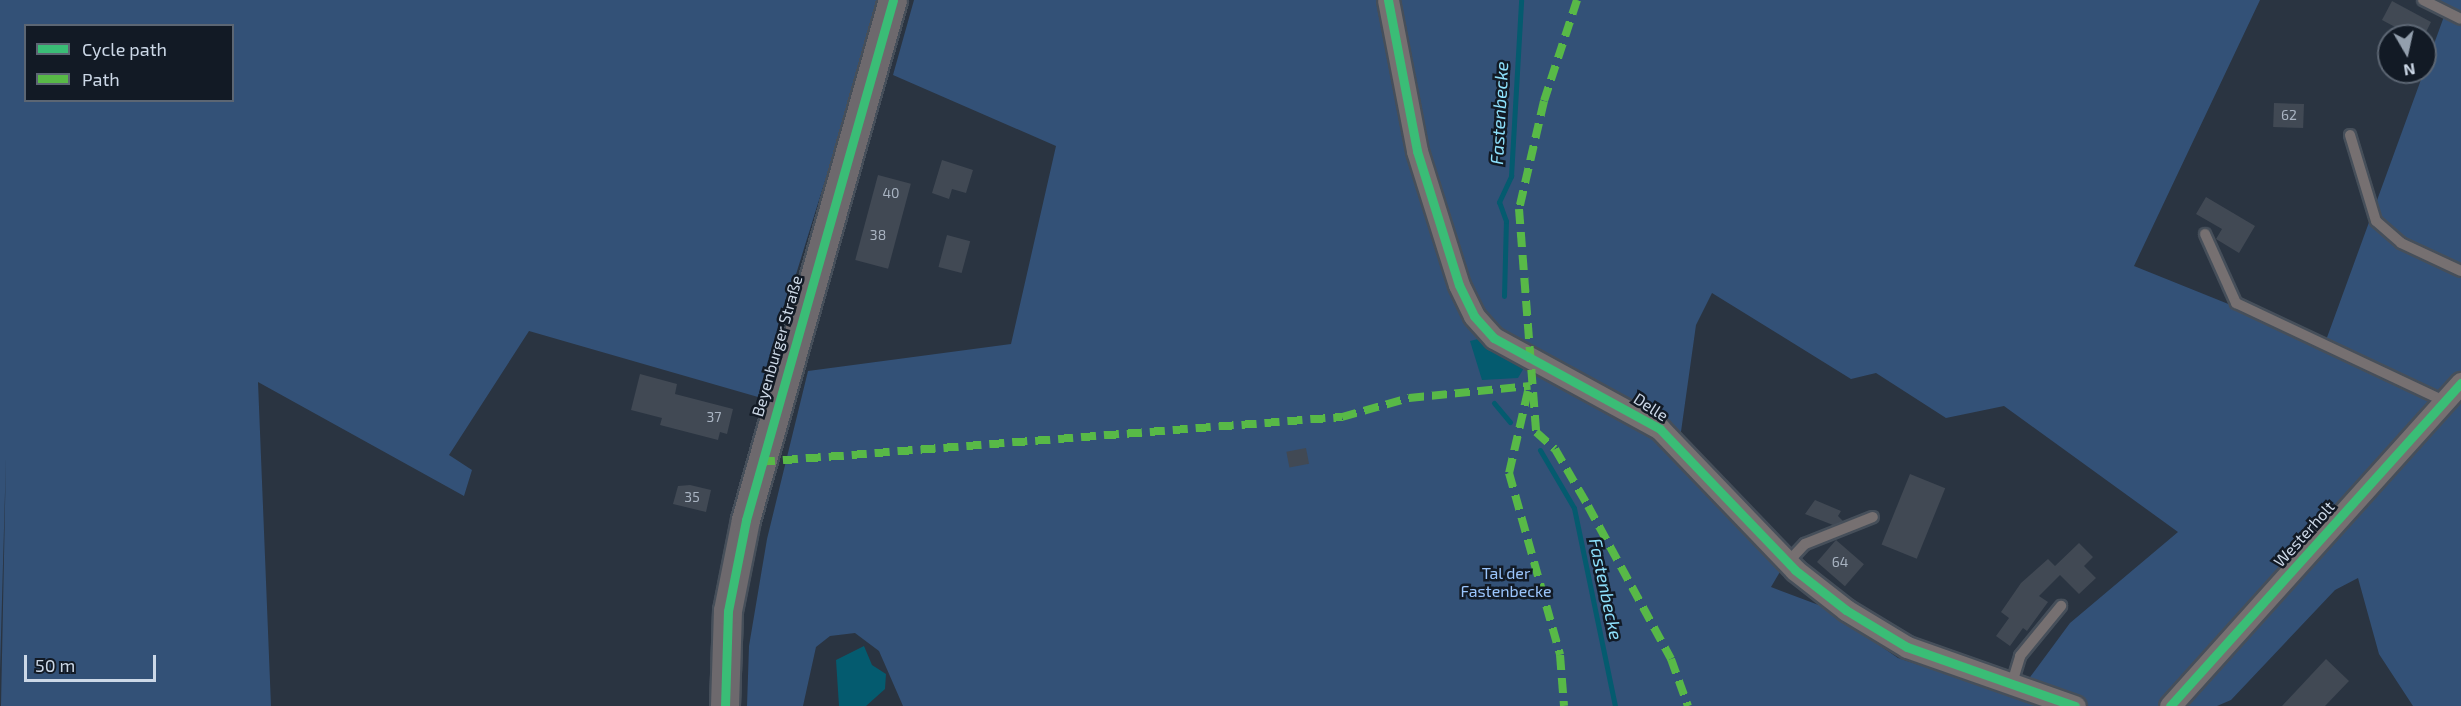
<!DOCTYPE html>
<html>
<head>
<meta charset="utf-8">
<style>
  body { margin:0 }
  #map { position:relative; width:2461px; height:706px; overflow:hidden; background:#2a3441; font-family:"Exo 2",sans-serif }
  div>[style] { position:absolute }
  .green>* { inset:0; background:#335177 }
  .water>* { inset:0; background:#045b6f }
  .stream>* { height:5px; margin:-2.5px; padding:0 2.5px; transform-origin:2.5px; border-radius:2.5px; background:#045b6f }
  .building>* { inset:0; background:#414954; transform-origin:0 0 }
  .roads { filter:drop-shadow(2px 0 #464f5a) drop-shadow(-2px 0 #464f5a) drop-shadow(0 2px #464f5a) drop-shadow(0 -2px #464f5a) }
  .lane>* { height:10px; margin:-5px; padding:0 5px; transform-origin:5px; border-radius:5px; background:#767071 }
  .street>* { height:21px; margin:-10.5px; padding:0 10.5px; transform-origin:10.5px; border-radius:10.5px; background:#767071 }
  .secondary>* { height:28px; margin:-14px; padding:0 14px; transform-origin:14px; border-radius:14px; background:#6d696d }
  .quiet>* { height:8px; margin-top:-4px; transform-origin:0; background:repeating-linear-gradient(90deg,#58b947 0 15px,transparent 0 23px) }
  .cycleway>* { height:9px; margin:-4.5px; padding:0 4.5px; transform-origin:4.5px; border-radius:4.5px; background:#3abd76 }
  span { translate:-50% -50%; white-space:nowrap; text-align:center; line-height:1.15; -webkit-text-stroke:5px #121a25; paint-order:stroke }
  .number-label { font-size:14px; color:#a9b4c2 }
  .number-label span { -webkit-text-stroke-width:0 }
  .street-label { font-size:16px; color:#ccd8e7 }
  .park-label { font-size:16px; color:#9bc5fc }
  .water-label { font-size:18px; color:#8de0fc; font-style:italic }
  .legend { position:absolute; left:24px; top:24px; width:210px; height:78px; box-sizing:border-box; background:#121a25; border:2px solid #5c6673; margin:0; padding:8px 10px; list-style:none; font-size:18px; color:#ccd8e7 }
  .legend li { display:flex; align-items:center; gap:12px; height:30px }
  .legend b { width:30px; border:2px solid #5c6673 }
  .north { position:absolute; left:2377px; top:24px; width:60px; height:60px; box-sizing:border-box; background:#121a25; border:2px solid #5c6673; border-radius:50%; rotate:171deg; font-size:16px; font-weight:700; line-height:24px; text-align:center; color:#ccd8e7 }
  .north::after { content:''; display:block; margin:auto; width:21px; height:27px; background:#939fad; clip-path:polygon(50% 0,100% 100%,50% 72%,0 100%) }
  .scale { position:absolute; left:24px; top:655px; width:132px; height:27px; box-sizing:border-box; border:3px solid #ccd8e7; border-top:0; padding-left:8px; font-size:18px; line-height:21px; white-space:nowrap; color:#ccd8e7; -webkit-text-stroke:4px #121a25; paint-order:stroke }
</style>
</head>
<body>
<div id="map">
  <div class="green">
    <i style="clip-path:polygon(evenodd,0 0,881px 0,758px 397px,529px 331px,449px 455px,472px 470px,464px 496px,258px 382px,271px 706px,1px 706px,6px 457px,0 671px,0 0,26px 26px,232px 26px,232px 100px,26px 100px,26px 26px)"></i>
    <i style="clip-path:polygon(914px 0,2260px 0,2134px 266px,2325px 343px,2446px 11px,2424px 0,2461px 0,2461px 706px,2413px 706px,2379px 654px,2358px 578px,2335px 590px,2231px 700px,2217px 706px,2067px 706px,2022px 688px,2070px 623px,2178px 532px,2004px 406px,1946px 418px,1876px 373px,1851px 379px,1712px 293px,1696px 325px,1678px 453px,1784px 565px,1771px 587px,1824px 607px,1898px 658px,2045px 706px,903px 706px,879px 651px,855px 633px,830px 636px,816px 647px,803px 706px,747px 706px,749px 646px,767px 539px,808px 371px,1011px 344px,1056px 146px,893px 75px)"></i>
  </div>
  <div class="water">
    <i style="clip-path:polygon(1486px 337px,1525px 366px,1518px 378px,1482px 380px,1470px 341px)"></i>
    <i style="clip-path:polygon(864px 646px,872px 665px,886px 674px,885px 689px,866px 706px,839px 706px,836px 660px)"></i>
  </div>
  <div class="stream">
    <i style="left:1504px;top:296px;width:75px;rotate:-88.5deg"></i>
    <i style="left:1506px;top:221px;width:20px;rotate:-110deg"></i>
    <i style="left:1499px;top:202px;width:29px;rotate:-65deg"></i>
    <i style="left:1511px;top:176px;width:176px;rotate:-86.7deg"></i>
    <i style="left:1494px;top:403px;width:25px;rotate:50deg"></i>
    <i style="left:1540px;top:450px;width:67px;rotate:59.6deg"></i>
    <i style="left:1574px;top:508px;width:202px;rotate:78.3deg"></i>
  </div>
  <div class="building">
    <i style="clip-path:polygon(2392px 1px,2431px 22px,2424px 36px,2412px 36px,2382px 20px)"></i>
    <i style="left:2274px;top:103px;width:30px;height:24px;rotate:2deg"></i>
    <i style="clip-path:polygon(942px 160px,973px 170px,966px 193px,952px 189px,949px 199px,932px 193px)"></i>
    <i style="left:878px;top:175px;width:34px;height:88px;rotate:15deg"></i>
    <i style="clip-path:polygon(2206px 197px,2255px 226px,2239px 253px,2216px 239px,2222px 229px,2196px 214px)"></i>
    <i style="left:947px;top:235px;width:24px;height:33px;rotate:15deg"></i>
    <i style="clip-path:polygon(640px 374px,677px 384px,675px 394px,733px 409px,727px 434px,720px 432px,718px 440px,660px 425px,662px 418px,631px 410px)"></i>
    <i style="left:1306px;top:448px;width:16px;height:20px;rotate:79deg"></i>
    <i style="left:1910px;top:474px;width:38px;height:76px;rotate:22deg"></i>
    <i style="clip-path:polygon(690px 485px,711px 490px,706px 512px,673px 504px,678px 486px)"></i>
    <i style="clip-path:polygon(1815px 500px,1841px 511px,1838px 516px,1843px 521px,1833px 525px,1805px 514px)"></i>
    <i style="left:1836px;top:540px;width:37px;height:29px;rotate:41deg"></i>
    <i style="clip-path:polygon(2079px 543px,2093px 557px,2084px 566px,2096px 578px,2079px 594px,2060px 575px,2039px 596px,2048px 602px,2027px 631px,2023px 628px,2010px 646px,1996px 636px,2009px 618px,2001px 612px,2021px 583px,2048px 559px,2055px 566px)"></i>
    <i style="clip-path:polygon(2326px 659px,2349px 681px,2325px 706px,2282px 706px)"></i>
  </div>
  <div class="roads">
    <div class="lane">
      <i style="left:2423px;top:0;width:42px;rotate:26.6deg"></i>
      <i style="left:2350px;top:135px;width:90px;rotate:73.2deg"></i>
      <i style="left:2376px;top:221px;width:33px;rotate:41deg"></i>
      <i style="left:2401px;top:243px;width:66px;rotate:25deg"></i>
      <i style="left:2205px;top:234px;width:76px;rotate:65.8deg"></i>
      <i style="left:2236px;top:303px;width:230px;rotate:25.2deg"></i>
      <i style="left:1788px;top:562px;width:25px;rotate:-47deg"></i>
      <i style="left:1805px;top:544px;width:73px;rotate:-21.7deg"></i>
      <i style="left:2012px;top:683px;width:28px;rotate:-73deg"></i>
      <i style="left:2020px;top:656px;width:65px;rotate:-50.6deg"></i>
    </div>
    <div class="street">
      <i style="left:1388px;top:0;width:154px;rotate:79.1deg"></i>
      <i style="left:1417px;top:151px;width:140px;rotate:72.6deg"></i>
      <i style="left:1459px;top:285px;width:34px;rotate:64deg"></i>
      <i style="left:1474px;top:316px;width:30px;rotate:48deg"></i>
      <i style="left:1494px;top:338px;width:189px;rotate:28.7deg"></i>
      <i style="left:1660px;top:429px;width:195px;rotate:46.2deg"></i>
      <i style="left:1795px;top:570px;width:65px;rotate:38.1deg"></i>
      <i style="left:1846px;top:610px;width:71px;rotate:31.2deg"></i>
      <i style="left:1907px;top:647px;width:178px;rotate:19.4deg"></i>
      <i style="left:2170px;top:706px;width:435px;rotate:-48deg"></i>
    </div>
    <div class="secondary">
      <i style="left:725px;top:706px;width:95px;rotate:-88.2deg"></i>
      <i style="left:728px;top:611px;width:93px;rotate:-78.8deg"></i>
      <i style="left:746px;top:520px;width:540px;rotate:-74.21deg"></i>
    </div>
  </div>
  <div class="quiet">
    <i style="left:1577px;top:0;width:106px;rotate:108.1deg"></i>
    <i style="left:1544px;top:101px;width:111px;rotate:103deg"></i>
    <i style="left:1519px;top:209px;width:224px;rotate:85.6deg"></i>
    <i style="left:1536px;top:432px;width:25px;rotate:42deg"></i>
    <i style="left:1555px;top:449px;width:66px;rotate:59.9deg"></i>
    <i style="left:1588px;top:506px;width:174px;rotate:61.5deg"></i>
    <i style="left:1671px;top:659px;width:50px;rotate:70.1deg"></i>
    <i style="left:1528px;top:391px;width:84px;rotate:103deg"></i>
    <i style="left:1509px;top:473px;width:189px;rotate:74.3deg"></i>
    <i style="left:1560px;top:655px;width:51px;rotate:85.5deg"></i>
    <i style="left:760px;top:462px;width:584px;rotate:-4.42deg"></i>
    <i style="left:1342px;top:417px;width:70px;rotate:-15.8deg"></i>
    <i style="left:1409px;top:398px;width:122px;rotate:-5.7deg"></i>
  </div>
  <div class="cycleway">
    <i style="left:1388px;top:0;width:154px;rotate:79.1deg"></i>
    <i style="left:1417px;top:151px;width:140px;rotate:72.6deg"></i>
    <i style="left:1459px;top:285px;width:34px;rotate:64deg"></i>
    <i style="left:1474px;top:316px;width:30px;rotate:48deg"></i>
    <i style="left:1494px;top:338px;width:189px;rotate:28.7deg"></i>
    <i style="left:1660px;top:429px;width:195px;rotate:46.2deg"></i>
    <i style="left:1795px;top:570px;width:65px;rotate:38.1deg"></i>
    <i style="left:1846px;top:610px;width:71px;rotate:31.2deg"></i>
    <i style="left:1907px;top:647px;width:178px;rotate:19.4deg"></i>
    <i style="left:725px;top:706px;width:95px;rotate:-88.2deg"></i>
    <i style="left:728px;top:611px;width:93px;rotate:-78.8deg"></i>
    <i style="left:746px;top:520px;width:540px;rotate:-74.21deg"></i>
    <i style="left:2170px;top:706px;width:435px;rotate:-48deg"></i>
  </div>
  <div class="number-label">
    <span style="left:2289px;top:115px">62</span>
    <span style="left:891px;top:193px">40</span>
    <span style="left:878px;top:235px">38</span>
    <span style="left:714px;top:417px">37</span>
    <span style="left:692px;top:497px">35</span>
    <span style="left:1840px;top:562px">64</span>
  </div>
  <div class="street-label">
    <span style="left:777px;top:346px;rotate:-74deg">Beyenburger Straße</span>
    <span style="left:1651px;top:407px;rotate:33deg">Delle</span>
    <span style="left:2304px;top:534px;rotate:-48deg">Westerholt</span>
  </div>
  <div class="park-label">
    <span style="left:1506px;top:582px">Tal der<br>Fastenbecke</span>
  </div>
  <div class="water-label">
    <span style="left:1499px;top:113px;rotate:-87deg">Fastenbecke</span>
    <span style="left:1606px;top:589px;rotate:78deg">Fastenbecke</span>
  </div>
  <ul class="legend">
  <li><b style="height:8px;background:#3abd76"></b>Cycle path</li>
  <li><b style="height:8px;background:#58b947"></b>Path</li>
  </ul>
  <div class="north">N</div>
  <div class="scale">50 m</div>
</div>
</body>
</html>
